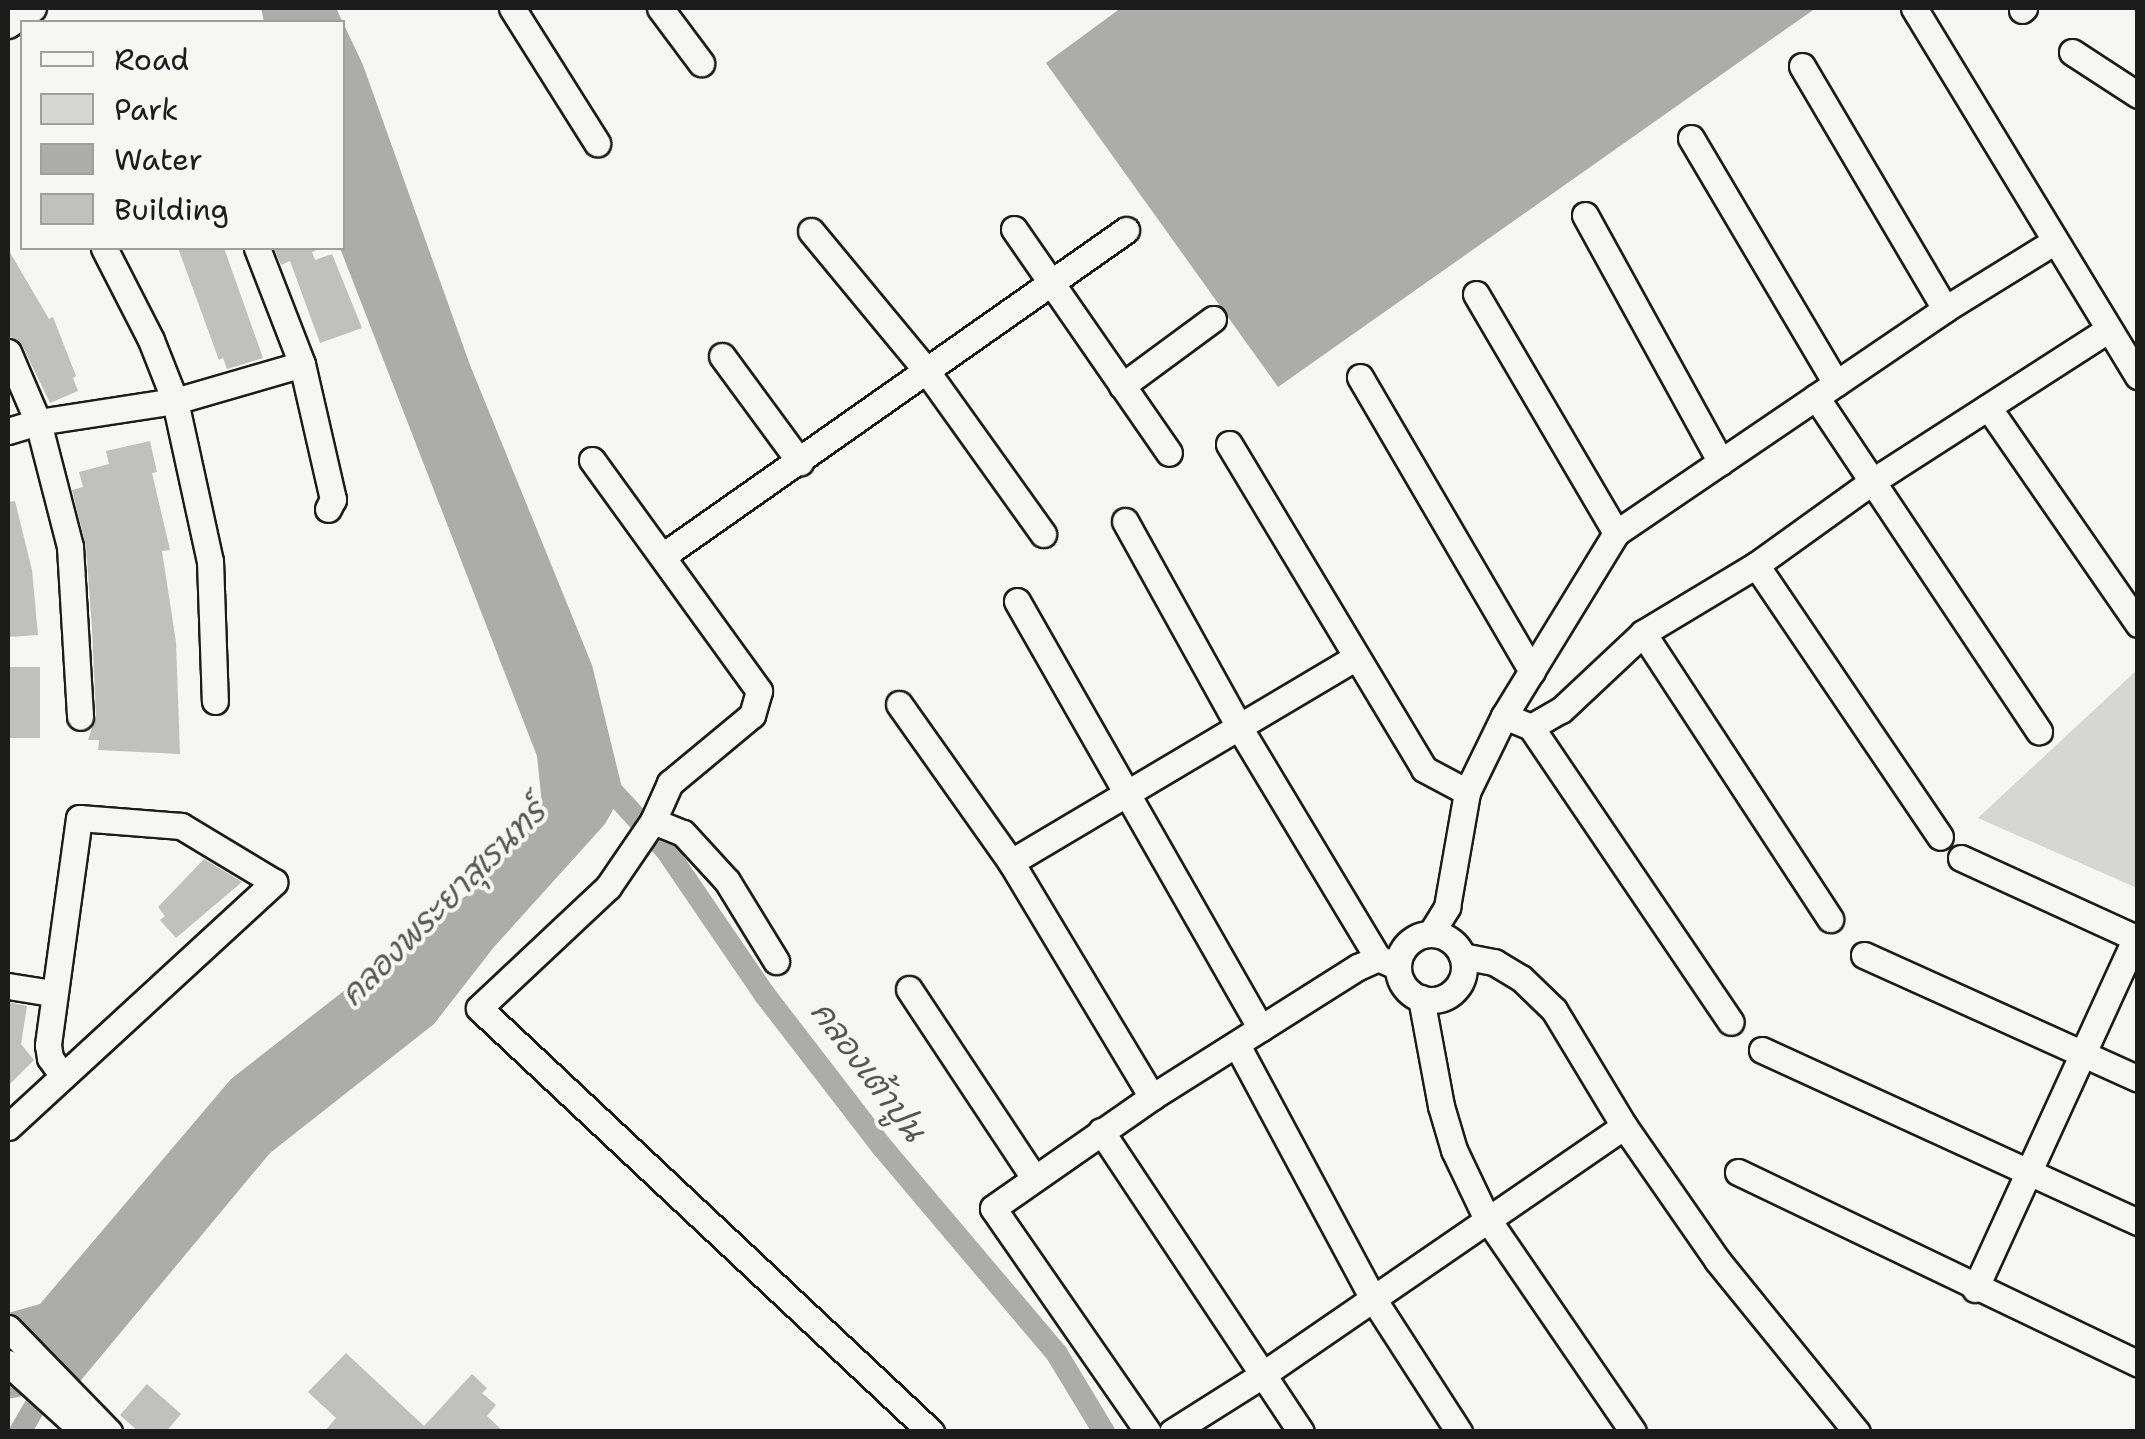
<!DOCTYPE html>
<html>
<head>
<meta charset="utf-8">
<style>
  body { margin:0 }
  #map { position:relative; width:2145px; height:1439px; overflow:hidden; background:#f6f6f2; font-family:"Shantell Sans","Playpen Sans Thai",sans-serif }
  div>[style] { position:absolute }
  .green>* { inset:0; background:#d6d6d2 }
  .water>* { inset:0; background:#acaca9 }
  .canal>* { height:22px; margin:-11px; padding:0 11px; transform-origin:11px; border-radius:11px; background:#acaca9 }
  .building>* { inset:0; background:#c0c0bd; transform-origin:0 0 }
  .roads { filter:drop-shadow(2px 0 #1c1c1c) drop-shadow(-2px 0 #1c1c1c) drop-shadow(0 2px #1c1c1c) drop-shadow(0 -2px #1c1c1c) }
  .street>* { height:25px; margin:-12.5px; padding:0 12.5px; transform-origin:12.5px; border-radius:12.5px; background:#f6f6f2 }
  .street>.ring { margin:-12.5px; padding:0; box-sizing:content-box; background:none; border:25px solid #f6f6f2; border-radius:50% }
  span { translate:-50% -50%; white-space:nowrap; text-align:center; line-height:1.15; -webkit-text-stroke:8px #f6f6f2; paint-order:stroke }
  .water-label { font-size:32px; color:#565654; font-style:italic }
  .frame { position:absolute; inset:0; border:10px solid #1c1c1c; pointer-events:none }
  .legend { position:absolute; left:20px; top:20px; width:325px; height:230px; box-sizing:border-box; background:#f6f6f2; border:2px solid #9f9f9c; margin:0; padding:12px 18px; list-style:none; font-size:30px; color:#1c1c1c }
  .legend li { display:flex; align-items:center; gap:20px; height:50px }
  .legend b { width:50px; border:2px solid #9f9f9c }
</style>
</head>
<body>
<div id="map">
  <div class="green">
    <i style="clip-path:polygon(2137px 670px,2137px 888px,1978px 818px)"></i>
  </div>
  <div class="water">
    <i style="clip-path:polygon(261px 8px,336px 8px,363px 65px,470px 365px,592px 665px,623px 792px,605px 824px,494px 947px,434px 1024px,270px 1153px,77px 1385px,8px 1399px,8px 1313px,40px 1304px,231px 1079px,477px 887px,542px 804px,537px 756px,340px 248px,342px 22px,264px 22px)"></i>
    <i style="clip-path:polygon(1121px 8px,1816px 8px,1278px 387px,1046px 63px)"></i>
  </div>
  <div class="canal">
    <i style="left:600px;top:778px;width:98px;rotate:47.5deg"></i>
    <i style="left:666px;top:850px;width:176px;rotate:55.7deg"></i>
    <i style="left:765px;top:995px;width:193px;rotate:52.4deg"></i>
    <i style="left:883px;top:1148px;width:270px;rotate:49.8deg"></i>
    <i style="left:1057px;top:1354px;width:91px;rotate:58.9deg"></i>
    <i style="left:20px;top:1432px;width:61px;rotate:-59.7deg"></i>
  </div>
  <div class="building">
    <i style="clip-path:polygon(178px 248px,224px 248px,263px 358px,227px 369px,223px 358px,219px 360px)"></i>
    <i style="clip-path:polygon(274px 248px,322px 248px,312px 252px,315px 260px,332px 254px,362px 328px,320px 343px,290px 261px,281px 265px)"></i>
    <i style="clip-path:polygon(8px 249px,49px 319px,53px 317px,76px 376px,73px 378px,78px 391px,50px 403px,22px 345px,8px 335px)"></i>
    <i style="clip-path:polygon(150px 441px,157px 472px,152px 473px,170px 550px,162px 551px,176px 642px,180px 754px,98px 750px,99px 740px,88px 740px,96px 716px,92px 628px,86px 546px,72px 490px,83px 487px,79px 472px,109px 464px,106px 451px)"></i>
    <i style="clip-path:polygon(15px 501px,32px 570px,38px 635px,8px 637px,8px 502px)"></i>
    <i style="left:8px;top:667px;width:32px;height:71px"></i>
    <i style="clip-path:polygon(204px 859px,242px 882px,176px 938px,160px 920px,165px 916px,158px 907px)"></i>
    <i style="clip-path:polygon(8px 1002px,27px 1006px,21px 1044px,34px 1060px,8px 1086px)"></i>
    <i style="clip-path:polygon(346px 1353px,424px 1426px,472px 1374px,487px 1388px,482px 1393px,496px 1405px,487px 1416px,504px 1432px,324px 1432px,336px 1418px,308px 1392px)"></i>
    <i style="clip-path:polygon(147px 1384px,181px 1414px,166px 1432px,139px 1432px,120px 1415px)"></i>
  </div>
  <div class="roads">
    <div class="street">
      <i style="left:512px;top:8px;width:160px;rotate:57.8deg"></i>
      <i style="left:660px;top:8px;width:69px;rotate:53.3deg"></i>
      <i style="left:1914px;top:8px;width:431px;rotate:58.7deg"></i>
      <i style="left:2022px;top:10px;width:3px;rotate:-45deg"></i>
      <i style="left:8px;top:25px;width:30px;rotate:-34deg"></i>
      <i style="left:2072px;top:52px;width:79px;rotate:33.1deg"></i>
      <i style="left:1802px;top:66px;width:282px;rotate:59.5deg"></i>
      <i style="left:1691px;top:138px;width:285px;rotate:59.4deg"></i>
      <i style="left:1585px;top:215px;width:282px;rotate:61.2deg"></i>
      <i style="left:1014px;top:229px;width:272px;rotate:55.3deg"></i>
      <i style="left:811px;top:231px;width:179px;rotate:50.4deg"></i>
      <i style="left:925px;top:369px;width:203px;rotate:54.4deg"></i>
      <i style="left:104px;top:248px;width:103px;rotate:62.9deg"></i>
      <i style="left:151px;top:340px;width:66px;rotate:68.5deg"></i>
      <i style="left:175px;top:401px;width:164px;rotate:77.7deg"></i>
      <i style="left:210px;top:561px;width:140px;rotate:88deg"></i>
      <i style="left:257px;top:248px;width:124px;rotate:68.8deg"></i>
      <i style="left:302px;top:364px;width:139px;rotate:77.1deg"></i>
      <i style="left:333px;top:499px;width:11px;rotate:117deg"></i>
      <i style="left:1476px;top:294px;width:277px;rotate:59.6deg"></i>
      <i style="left:8px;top:352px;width:76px;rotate:66.8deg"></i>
      <i style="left:38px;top:422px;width:129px;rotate:75.6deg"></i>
      <i style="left:70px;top:547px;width:170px;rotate:86.6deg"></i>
      <i style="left:722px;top:356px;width:132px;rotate:53.7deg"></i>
      <i style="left:1360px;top:377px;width:341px;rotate:59.7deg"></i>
      <i style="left:1122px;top:386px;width:113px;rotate:-36.4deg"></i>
      <i style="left:1816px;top:397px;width:402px;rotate:56.3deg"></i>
      <i style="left:1988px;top:407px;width:264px;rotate:55.3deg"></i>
      <i style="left:8px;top:431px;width:31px;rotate:-17deg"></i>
      <i style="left:38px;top:422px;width:139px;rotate:-8.7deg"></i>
      <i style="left:175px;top:401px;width:132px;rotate:-16.2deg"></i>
      <i style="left:1229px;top:444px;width:379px;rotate:59deg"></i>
      <i style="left:1424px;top:769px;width:49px;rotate:28.1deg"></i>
      <i style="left:592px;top:460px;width:285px;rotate:54.1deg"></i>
      <i style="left:759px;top:691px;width:25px;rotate:106deg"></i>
      <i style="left:752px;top:715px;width:107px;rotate:140.3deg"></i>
      <i style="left:670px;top:783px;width:42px;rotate:114.1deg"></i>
      <i style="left:653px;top:821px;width:80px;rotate:124.3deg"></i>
      <i style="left:608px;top:887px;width:177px;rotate:136.8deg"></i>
      <i style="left:479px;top:1008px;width:620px;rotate:43.17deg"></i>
      <i style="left:1125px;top:521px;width:235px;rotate:61deg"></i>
      <i style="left:1239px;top:727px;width:270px;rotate:59deg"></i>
      <i style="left:664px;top:555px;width:565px;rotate:-35.12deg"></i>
      <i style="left:1756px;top:565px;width:328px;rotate:55.9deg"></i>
      <i style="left:1017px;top:601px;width:492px;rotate:60.3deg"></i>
      <i style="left:1643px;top:633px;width:342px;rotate:56.8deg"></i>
      <i style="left:899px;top:704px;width:194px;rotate:54.7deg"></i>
      <i style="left:1504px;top:716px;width:215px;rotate:-58.5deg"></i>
      <i style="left:1616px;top:533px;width:398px;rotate:-34.2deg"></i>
      <i style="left:1945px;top:309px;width:129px;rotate:-31.7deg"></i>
      <i style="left:1531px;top:727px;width:356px;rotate:55.9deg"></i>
      <i style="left:653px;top:821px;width:32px;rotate:22deg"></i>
      <i style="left:683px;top:833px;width:65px;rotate:47.5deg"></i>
      <i style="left:727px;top:881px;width:94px;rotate:58.5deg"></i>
      <i style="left:1961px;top:858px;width:195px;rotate:24.6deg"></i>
      <i style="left:1431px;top:933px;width:31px;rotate:-58deg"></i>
      <i style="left:1447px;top:907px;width:117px;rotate:-80.1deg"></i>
      <i style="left:1467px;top:792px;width:85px;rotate:-64deg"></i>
      <i style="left:1504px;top:716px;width:29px;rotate:22deg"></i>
      <i style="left:1531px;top:727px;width:34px;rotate:-30deg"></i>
      <i style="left:1561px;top:710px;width:112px;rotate:-43.2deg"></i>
      <i style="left:1643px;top:633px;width:132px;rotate:-31deg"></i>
      <i style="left:1756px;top:565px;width:144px;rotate:-35.7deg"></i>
      <i style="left:1873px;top:481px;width:278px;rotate:-32.8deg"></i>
      <i class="ring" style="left:1398px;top:934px;width:41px;height:41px"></i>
      <i style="left:1864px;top:955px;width:301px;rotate:24.3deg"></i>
      <i style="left:1462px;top:956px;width:33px;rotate:11deg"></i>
      <i style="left:1494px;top:962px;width:31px;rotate:31deg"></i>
      <i style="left:1521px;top:978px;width:46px;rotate:44.1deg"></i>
      <i style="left:1554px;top:1010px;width:135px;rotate:58.9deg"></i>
      <i style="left:1624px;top:1126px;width:163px;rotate:55.2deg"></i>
      <i style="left:1717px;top:1260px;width:222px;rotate:50.9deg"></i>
      <i style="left:8px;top:986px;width:45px;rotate:9deg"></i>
      <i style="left:909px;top:989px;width:224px;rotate:56.5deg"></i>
      <i style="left:1421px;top:998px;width:110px;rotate:79.5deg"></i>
      <i style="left:1441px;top:1106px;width:46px;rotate:73.5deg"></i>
      <i style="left:1454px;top:1150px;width:74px;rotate:64.5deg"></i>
      <i style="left:1486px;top:1217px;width:260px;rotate:55.6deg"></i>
      <i style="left:1237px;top:1045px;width:286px;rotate:61.8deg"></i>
      <i style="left:1372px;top:1297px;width:161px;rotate:57.2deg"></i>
      <i style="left:1762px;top:1050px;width:413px;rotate:24.6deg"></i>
      <i style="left:1152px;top:1097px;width:274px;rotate:-121deg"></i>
      <i style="left:1011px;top:862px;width:400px;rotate:-30.7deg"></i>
      <i style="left:8px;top:1127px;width:362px;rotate:-42.6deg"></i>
      <i style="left:274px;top:882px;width:109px;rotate:-148.9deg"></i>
      <i style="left:181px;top:826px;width:102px;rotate:-175.5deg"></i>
      <i style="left:79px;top:818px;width:229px;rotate:97.8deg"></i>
      <i style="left:48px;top:1045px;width:13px;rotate:81deg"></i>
      <i style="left:50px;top:1058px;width:22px;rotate:54deg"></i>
      <i style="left:1101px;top:1131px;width:361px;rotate:56.4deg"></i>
      <i style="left:1738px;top:1172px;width:444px;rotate:25.6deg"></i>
      <i style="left:1975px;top:1289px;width:386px;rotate:-65.4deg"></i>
      <i style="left:8px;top:1328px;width:145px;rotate:45.8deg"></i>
      <i style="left:8px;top:1363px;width:103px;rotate:42.2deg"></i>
      <i style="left:1148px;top:1432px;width:272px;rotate:-124.7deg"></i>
      <i style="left:993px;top:1208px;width:194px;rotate:-34.9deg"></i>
      <i style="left:1152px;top:1097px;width:244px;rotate:-32.3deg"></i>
      <i style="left:1358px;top:967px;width:22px;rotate:-24deg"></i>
      <i style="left:1378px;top:958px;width:22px;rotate:24deg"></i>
      <i style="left:1172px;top:1432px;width:107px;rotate:-32.3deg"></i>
      <i style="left:1262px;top:1375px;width:439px;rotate:-34.5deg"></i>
    </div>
  </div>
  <div class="water-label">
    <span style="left:443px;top:903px;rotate:-45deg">คลองพระยาสุเรนทร์</span>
    <span style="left:868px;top:1071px;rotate:53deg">คลองเต้าปูน</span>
  </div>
  <div class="frame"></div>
  <ul class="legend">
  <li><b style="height:12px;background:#f6f6f2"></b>Road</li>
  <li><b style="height:28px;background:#d6d6d2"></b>Park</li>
  <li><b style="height:28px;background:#acaca9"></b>Water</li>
  <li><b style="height:28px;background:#c0c0bd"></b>Building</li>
  </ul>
</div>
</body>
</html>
